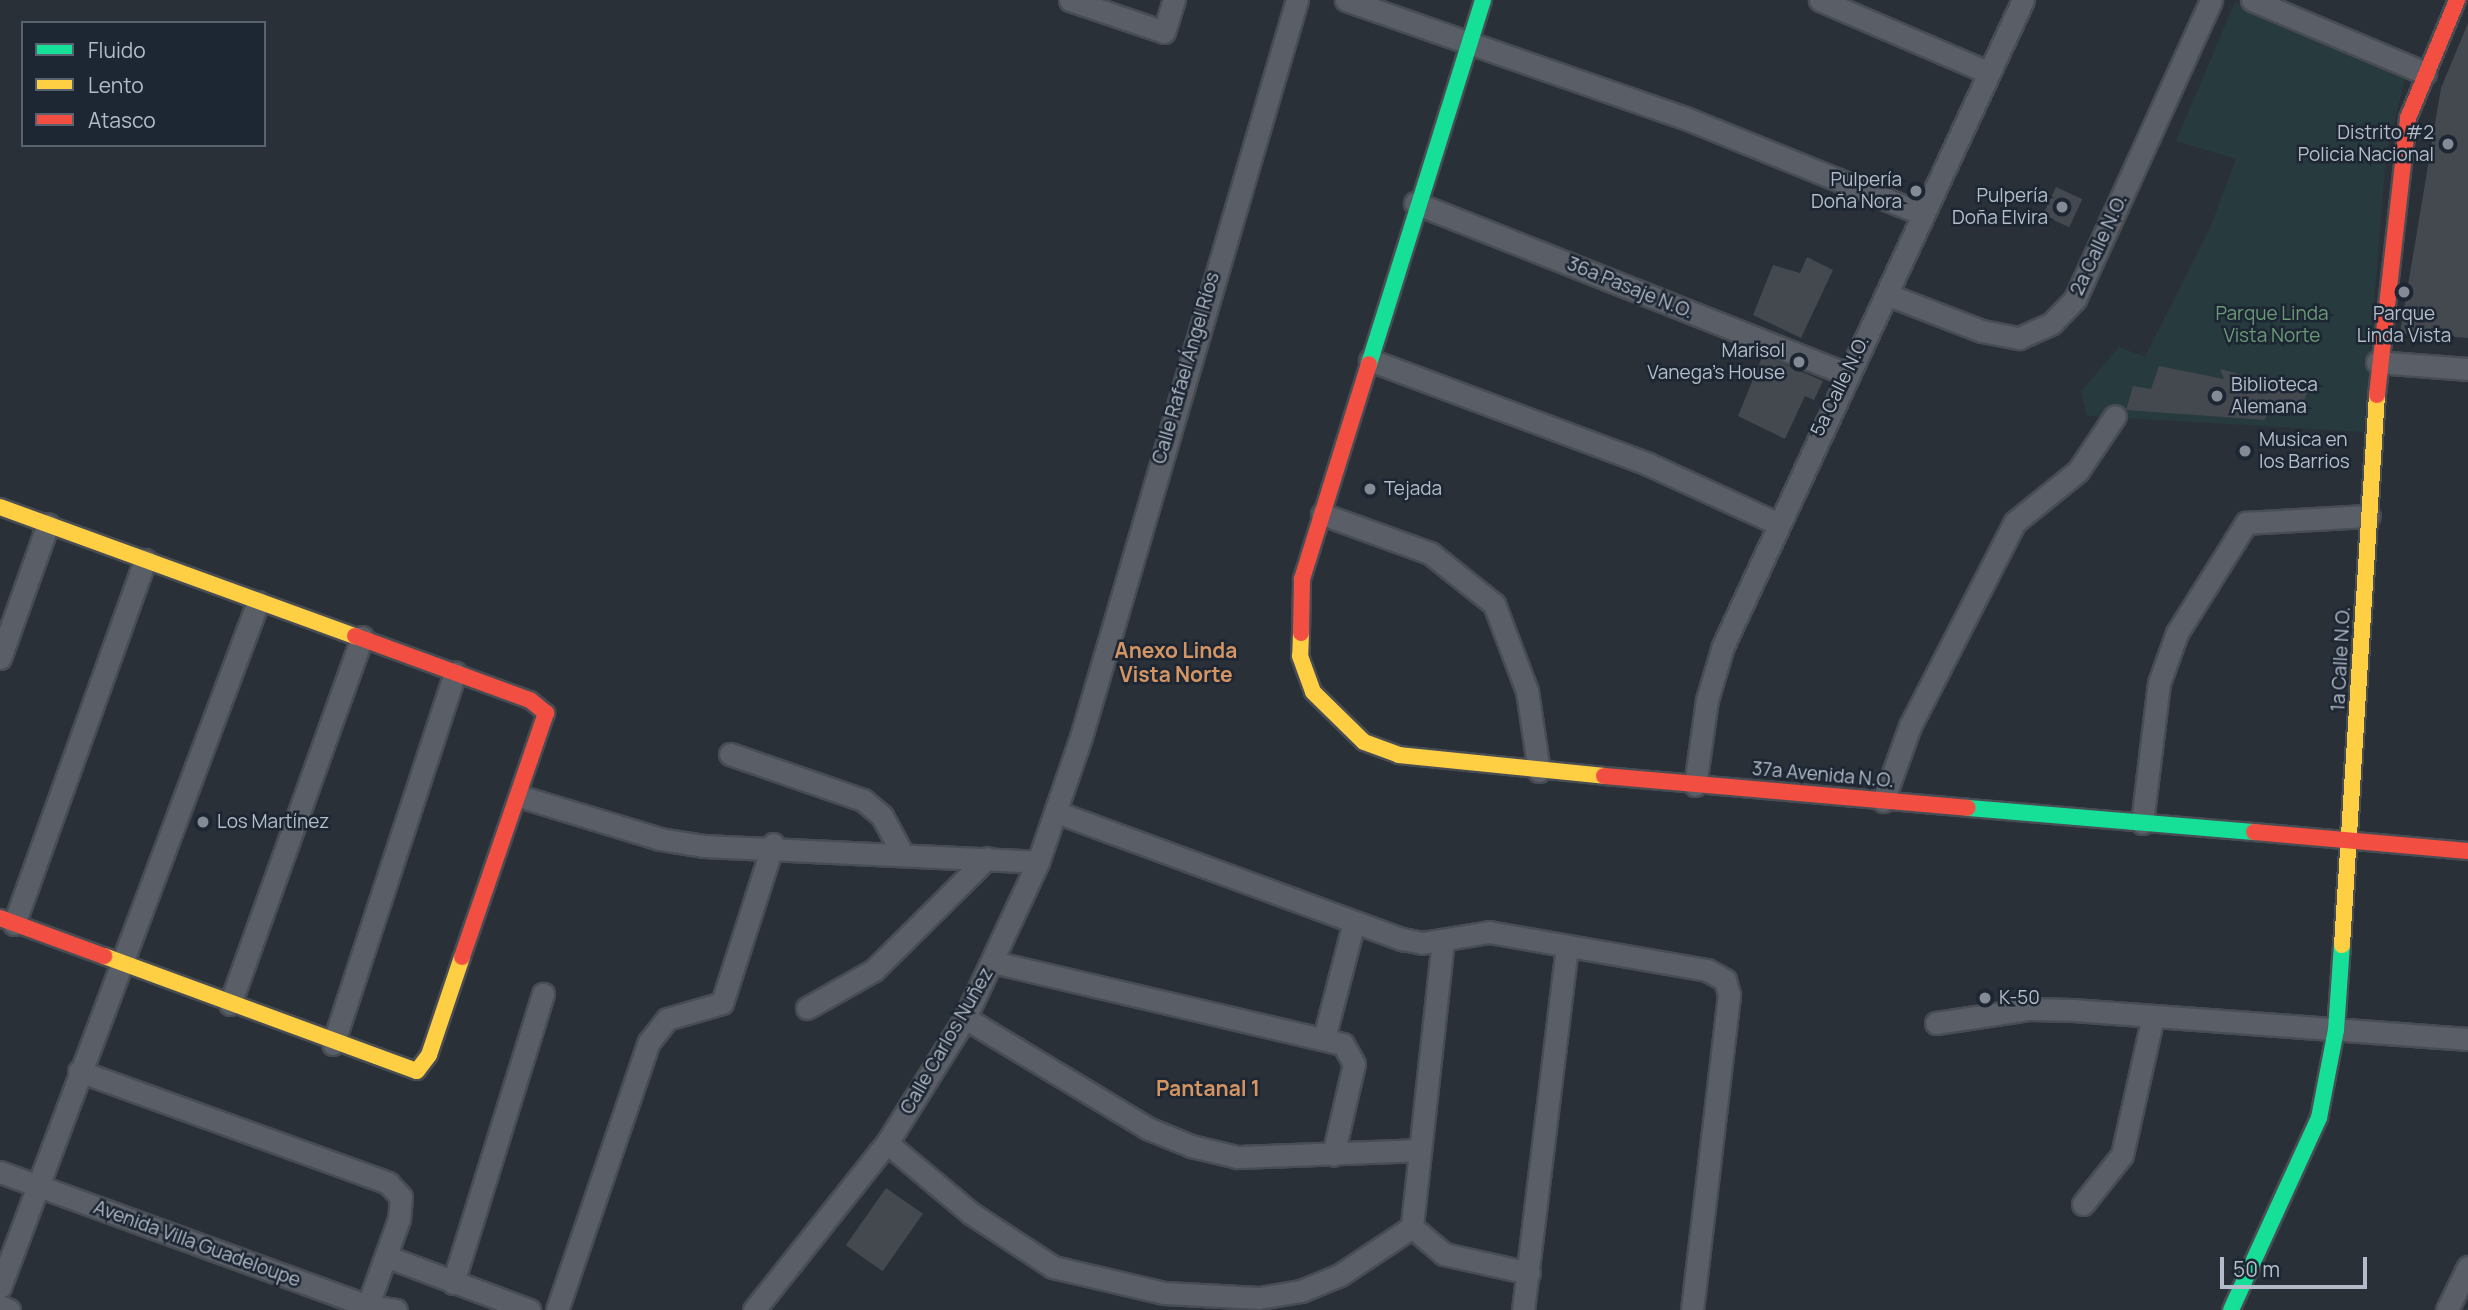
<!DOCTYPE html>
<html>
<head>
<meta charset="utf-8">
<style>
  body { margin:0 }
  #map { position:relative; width:2468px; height:1310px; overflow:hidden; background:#2a3038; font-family:Manrope,sans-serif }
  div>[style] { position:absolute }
  .green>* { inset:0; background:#273a3e }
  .building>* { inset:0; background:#444950; transform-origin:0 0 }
  .roads { filter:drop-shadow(2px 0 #484c53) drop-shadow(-2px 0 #484c53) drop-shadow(0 2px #484c53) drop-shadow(0 -2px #484c53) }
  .street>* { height:21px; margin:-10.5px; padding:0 10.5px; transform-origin:10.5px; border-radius:10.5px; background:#5a5e66 }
  .fast>* { height:16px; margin:-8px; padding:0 8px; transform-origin:8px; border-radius:8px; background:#16e098 }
  .slow>* { height:16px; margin:-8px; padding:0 8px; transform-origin:8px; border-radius:8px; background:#ffcf43 }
  .jam>* { height:16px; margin:-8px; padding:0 8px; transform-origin:8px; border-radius:8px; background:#f24e42 }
  .dots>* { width:19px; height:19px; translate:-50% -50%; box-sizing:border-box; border:4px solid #1d2633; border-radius:50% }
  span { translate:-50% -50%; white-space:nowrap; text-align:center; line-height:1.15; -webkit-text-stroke:5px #1d2633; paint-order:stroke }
  .poi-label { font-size:19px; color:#b4bcc9 }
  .right { translate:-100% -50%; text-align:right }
  .left { translate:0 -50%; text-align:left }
  .street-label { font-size:19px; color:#b4bcc9 }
  .park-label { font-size:19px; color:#6b9a76 }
  .neighbourhood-label { font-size:21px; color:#d59563; font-weight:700 }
  .legend { position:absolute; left:21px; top:21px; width:245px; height:126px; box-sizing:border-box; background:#1d2633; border:2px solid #59626f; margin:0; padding:9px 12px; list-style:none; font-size:21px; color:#b4bcc9 }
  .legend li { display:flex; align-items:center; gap:14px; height:35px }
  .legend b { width:35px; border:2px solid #59626f }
  .scale { position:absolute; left:2220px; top:1257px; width:147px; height:32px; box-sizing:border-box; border:4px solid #b4bcc9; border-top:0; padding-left:9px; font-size:21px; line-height:24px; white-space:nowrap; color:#b4bcc9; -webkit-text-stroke:5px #1d2633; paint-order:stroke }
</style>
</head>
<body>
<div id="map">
  <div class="green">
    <i style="clip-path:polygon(2235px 2px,2407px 72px,2386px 154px,2364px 432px,2087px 416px,2081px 391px,2119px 347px,2145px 357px,2210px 228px,2236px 159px,2176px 141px)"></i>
  </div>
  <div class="building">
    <i style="clip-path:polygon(2468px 23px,2468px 338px,2400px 333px,2441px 88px)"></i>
    <i style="left:2056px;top:187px;width:29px;height:31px;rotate:25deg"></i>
    <i style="clip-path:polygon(1807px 257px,1833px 270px,1801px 338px,1753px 315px,1773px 265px,1800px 273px)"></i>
    <i style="clip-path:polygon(1763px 355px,1823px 381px,1814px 400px,1805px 396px,1785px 439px,1738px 416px)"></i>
    <i style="clip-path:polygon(2159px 366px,2224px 379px,2220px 369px,2307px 392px,2302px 407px,2270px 400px,2265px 420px,2126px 410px,2133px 386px,2151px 389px)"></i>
    <i style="left:886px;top:1188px;width:45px;height:70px;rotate:35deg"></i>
  </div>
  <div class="roads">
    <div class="street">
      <i style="left:1070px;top:0;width:99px;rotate:18.8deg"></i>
      <i style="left:1164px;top:32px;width:34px;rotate:-73deg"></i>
      <i style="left:1346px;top:0;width:359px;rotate:19.2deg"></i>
      <i style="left:1685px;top:118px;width:257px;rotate:22deg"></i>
      <i style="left:1820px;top:0;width:182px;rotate:23.3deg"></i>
      <i style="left:2252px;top:0;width:188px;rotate:22.9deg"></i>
      <i style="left:1415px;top:203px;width:462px;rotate:21.6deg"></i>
      <i style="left:1886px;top:294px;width:103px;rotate:21.1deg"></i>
      <i style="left:1982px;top:331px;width:38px;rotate:11deg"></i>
      <i style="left:2019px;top:338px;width:36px;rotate:-24deg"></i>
      <i style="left:2052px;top:323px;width:33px;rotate:-46deg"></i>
      <i style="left:2075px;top:299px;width:328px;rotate:-65.5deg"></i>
      <i style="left:1370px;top:360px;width:297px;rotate:20.5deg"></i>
      <i style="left:1648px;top:464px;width:141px;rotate:24.7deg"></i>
      <i style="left:2377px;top:362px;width:91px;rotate:4.4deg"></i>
      <i style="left:1322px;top:514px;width:115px;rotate:19.9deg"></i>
      <i style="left:1430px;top:553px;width:82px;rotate:38.6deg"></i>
      <i style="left:1494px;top:604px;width:93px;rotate:69.2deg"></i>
      <i style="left:1527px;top:691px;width:81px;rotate:81.5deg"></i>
      <i style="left:0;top:658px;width:142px;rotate:-70.3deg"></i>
      <i style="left:730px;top:754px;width:141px;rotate:19.1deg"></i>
      <i style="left:863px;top:800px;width:25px;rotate:40deg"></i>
      <i style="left:882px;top:816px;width:42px;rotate:61.6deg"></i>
      <i style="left:1695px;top:785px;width:86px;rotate:-82deg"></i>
      <i style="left:1707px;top:700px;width:56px;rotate:-73.5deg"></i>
      <i style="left:1723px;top:646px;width:712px;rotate:-65.09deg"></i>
      <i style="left:522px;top:797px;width:144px;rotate:16.9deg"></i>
      <i style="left:660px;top:839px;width:45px;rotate:9deg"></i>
      <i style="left:704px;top:846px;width:334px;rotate:2.7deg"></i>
      <i style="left:1883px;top:801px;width:80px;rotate:-70.2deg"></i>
      <i style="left:1910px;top:726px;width:229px;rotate:-62.8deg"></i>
      <i style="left:2015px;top:522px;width:81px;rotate:-39deg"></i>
      <i style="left:2078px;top:471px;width:66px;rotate:-56.1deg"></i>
      <i style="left:1056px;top:812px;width:369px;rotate:20.2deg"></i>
      <i style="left:1402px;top:939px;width:20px;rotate:11deg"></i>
      <i style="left:1422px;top:943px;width:68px;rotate:-9.3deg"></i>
      <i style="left:1489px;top:932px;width:221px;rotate:9.9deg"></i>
      <i style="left:1707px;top:970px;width:21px;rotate:29deg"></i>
      <i style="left:1725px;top:980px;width:16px;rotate:75deg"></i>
      <i style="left:1729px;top:995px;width:317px;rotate:96.7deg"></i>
      <i style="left:2142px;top:823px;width:141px;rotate:-83.1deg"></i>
      <i style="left:2159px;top:683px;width:53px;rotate:-70.2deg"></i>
      <i style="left:2177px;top:633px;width:130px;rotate:-57.9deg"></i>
      <i style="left:2246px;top:523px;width:123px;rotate:-3.3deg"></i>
      <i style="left:14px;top:924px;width:387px;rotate:-70.2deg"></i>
      <i style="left:1443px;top:940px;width:289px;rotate:96.2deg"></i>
      <i style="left:1412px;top:1227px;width:42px;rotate:40.2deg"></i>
      <i style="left:1444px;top:1254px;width:87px;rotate:12.6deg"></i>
      <i style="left:993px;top:962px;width:359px;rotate:13.2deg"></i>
      <i style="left:1343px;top:1044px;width:23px;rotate:61deg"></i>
      <i style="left:1354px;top:1064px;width:93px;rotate:103deg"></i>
      <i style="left:230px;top:1004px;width:390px;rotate:-70.2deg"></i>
      <i style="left:807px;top:1008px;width:77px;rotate:-29.6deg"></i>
      <i style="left:874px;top:970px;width:159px;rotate:-44.7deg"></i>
      <i style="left:965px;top:1018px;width:213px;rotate:31.1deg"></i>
      <i style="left:1147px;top:1128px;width:48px;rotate:22.2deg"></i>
      <i style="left:1191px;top:1146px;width:47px;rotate:13.4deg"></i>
      <i style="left:1237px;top:1157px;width:181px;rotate:-2.2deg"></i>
      <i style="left:1936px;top:1023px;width:95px;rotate:-8.5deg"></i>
      <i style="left:2030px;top:1009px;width:43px;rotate:1.3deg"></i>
      <i style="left:2073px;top:1010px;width:396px;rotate:4.2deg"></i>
      <i style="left:1324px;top:1038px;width:120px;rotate:-75.5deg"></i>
      <i style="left:333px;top:1044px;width:391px;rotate:-71.8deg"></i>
      <i style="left:79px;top:1071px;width:329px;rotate:19.9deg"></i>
      <i style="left:388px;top:1183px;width:19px;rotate:47deg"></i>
      <i style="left:401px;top:1197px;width:22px;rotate:95deg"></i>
      <i style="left:399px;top:1219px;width:97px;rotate:109.9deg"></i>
      <i style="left:887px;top:1143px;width:111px;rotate:39.9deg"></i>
      <i style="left:972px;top:1214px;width:97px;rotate:33.2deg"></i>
      <i style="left:1053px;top:1267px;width:114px;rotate:13.2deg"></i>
      <i style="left:1164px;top:1293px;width:95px;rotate:3deg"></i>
      <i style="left:1259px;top:1298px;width:43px;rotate:-9.5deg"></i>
      <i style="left:1301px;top:1291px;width:42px;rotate:-22.3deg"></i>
      <i style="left:1340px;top:1275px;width:87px;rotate:-33.7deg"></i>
      <i style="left:0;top:1172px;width:392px;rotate:20deg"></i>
      <i style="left:368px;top:1306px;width:28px;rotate:8deg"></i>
      <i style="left:2083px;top:1204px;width:63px;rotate:-51.5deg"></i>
      <i style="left:2122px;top:1155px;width:142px;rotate:-77.4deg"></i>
      <i style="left:388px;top:1257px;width:151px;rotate:20.6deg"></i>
      <i style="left:453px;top:1283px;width:303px;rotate:-72.7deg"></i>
      <i style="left:0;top:1287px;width:732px;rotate:-69.36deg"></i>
      <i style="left:0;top:1306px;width:10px;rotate:24deg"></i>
      <i style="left:557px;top:1310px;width:283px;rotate:-71.1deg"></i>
      <i style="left:649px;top:1042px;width:29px;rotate:-52deg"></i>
      <i style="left:667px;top:1019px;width:57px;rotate:-16.2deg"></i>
      <i style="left:722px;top:1003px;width:167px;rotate:-72.2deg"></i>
      <i style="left:754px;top:1310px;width:213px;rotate:-51.5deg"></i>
      <i style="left:887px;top:1143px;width:147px;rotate:-58deg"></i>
      <i style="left:965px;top:1018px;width:172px;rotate:-64.9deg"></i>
      <i style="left:1038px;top:862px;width:132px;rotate:-71deg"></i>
      <i style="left:1081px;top:737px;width:768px;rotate:-73.67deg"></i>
      <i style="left:1523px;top:1310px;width:366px;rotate:-83.1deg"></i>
      <i style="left:2447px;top:1310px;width:48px;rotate:-64deg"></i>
    </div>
    <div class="fast">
      <i style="left:1369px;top:364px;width:381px;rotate:-72.6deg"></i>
      <i style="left:1968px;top:808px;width:287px;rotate:4.8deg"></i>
      <i style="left:2231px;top:1310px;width:211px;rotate:-65.4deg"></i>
      <i style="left:2319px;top:1118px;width:90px;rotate:-79.1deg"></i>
      <i style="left:2336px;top:1030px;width:85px;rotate:-86deg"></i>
    </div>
    <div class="slow">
      <i style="left:0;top:507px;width:378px;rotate:20deg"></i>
      <i style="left:1301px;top:633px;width:23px;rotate:92deg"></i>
      <i style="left:1300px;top:656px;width:38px;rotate:70deg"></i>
      <i style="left:1313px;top:692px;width:71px;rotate:44.4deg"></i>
      <i style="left:1364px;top:742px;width:37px;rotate:20deg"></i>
      <i style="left:1399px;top:755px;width:206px;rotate:5.8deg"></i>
      <i style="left:2342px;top:945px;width:551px;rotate:-86.36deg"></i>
      <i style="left:104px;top:956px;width:333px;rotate:20.2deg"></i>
      <i style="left:417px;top:1071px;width:20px;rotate:-53deg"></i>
      <i style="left:429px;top:1055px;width:103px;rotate:-71.4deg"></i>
    </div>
    <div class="jam">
      <i style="left:2377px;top:395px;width:279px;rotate:-83.6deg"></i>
      <i style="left:2408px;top:118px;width:128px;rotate:-67.4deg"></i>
      <i style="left:1301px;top:633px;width:54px;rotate:-88.9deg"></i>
      <i style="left:1302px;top:579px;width:225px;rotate:-72.7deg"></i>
      <i style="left:355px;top:636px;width:186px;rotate:20.1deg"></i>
      <i style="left:530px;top:700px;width:21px;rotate:39deg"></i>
      <i style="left:546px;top:713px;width:258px;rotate:109deg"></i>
      <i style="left:1604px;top:776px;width:365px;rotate:5deg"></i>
      <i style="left:2254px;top:832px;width:215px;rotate:5.1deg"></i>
      <i style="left:0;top:918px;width:111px;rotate:20.1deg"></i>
    </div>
  </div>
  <div class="dots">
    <i style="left:2448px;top:144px;background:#848b96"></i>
    <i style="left:1916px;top:191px;background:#848b96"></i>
    <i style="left:2062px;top:207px;background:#848b96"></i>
    <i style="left:2404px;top:292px;background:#848b96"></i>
    <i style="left:1799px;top:362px;background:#848b96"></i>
    <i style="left:2217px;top:396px;background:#848b96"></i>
    <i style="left:2245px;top:451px;background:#848b96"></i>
    <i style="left:1370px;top:489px;background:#848b96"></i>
    <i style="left:203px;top:822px;background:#848b96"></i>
    <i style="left:1985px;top:998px;background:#848b96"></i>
  </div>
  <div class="poi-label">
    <span class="right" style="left:2434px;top:144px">Distrito #2<br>Policia Nacional</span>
    <span class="right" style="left:1902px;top:191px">Pulpería<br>Doña Nora</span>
    <span class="right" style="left:2048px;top:207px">Pulpería<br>Doña Elvira</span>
    <span style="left:2404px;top:325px">Parque<br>Linda Vista</span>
    <span class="right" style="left:1785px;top:362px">Marisol<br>Vanega’s House</span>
    <span class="left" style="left:2231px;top:396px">Biblioteca<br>Alemana</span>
    <span class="left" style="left:2259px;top:451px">Musica en<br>los Barrios</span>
    <span class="left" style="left:1384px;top:489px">Tejada</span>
    <span class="left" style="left:217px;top:822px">Los Martínez</span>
    <span class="left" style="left:1999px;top:998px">K-50</span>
  </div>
  <div class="street-label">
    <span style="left:2099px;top:245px;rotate:-65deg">2a Calle N.O.</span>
    <span style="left:1630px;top:288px;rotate:22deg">36a Pasaje N.O.</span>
    <span style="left:1186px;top:368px;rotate:-74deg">Calle Rafael Ángel Ríos</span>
    <span style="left:1840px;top:386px;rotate:-64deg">5a Calle N.O.</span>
    <span style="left:2341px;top:659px;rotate:-87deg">1a Calle N.O.</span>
    <span style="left:1823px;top:775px;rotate:5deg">37a Avenida N.O.</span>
    <span style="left:947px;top:1041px;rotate:-60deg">Calle Carlos Nuñez</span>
    <span style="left:197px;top:1244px;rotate:20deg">Avenida Villa Guadeloupe</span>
  </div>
  <div class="park-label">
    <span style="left:2272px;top:325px">Parque Linda<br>Vista Norte</span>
  </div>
  <div class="neighbourhood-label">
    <span style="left:1176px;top:662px">Anexo Linda<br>Vista Norte</span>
    <span style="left:1208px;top:1088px">Pantanal 1</span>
  </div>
  <ul class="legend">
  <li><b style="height:9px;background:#16e098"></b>Fluido</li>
  <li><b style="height:9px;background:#ffcf43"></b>Lento</li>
  <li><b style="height:9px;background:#f24e42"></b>Atasco</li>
  </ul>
  <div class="scale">50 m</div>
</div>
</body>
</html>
